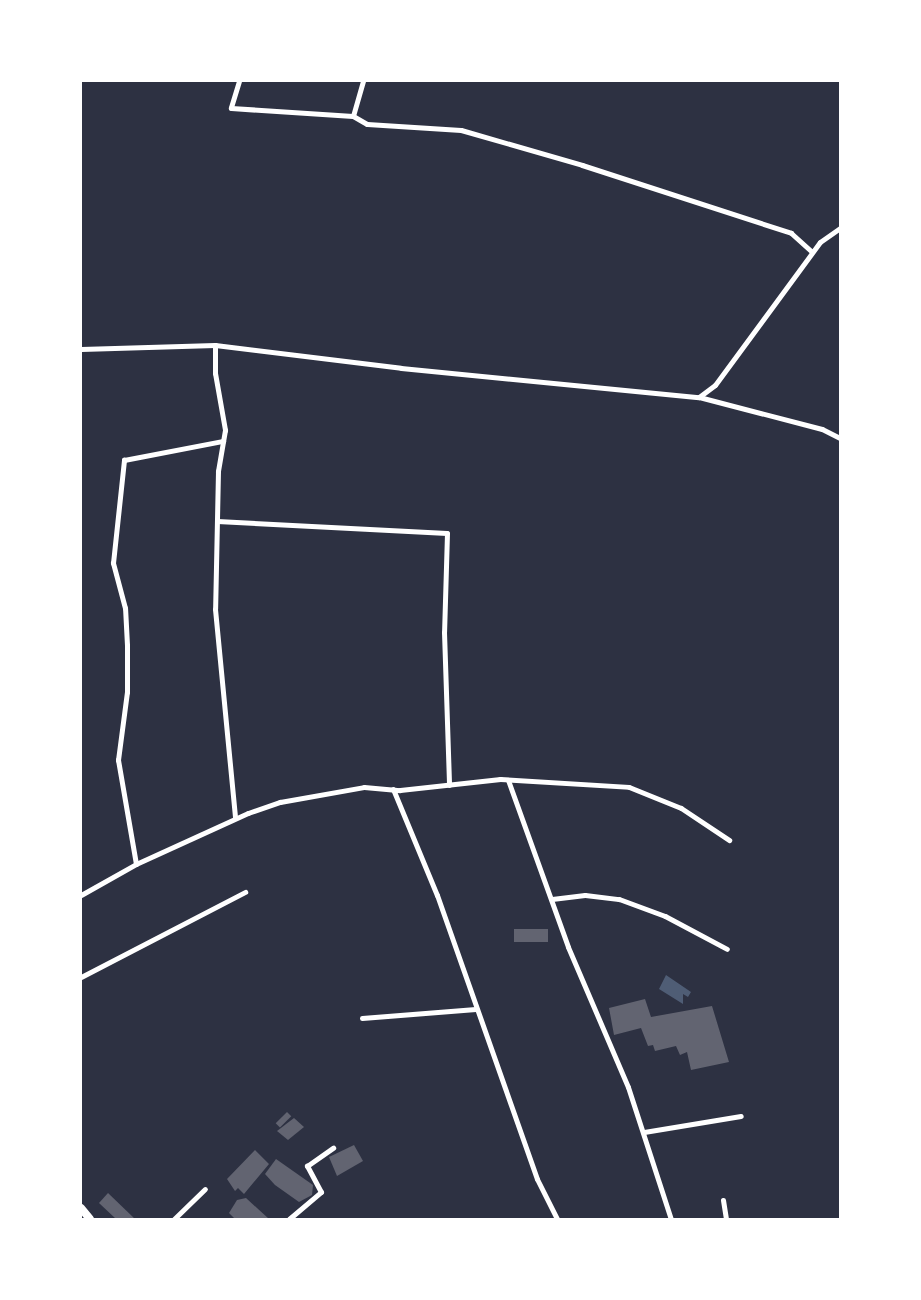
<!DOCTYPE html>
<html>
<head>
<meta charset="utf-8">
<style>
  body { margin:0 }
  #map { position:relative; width:921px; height:1300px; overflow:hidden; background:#2d3142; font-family:"Times New Roman",serif }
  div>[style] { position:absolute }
  .water>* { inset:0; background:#4f5d75 }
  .building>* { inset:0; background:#626471; transform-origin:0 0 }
  .minor>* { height:5px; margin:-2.5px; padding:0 2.5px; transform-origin:2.5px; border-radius:2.5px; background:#fff }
  .secondary>* { height:8px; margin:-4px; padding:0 4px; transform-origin:4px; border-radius:4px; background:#fff }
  span { translate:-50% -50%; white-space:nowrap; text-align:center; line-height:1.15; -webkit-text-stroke:5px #fff; paint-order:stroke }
  .frame { position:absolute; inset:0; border:82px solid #fff; pointer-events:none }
</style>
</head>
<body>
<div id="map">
  <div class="water">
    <i style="clip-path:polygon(666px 975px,691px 992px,688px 997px,683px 994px,683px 1004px,659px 989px)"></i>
  </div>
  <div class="building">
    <i style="left:514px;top:929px;width:34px;height:13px"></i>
    <i style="clip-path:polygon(645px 999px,651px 1017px,712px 1006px,729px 1062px,691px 1070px,687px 1052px,680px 1055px,676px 1046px,655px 1051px,653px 1045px,648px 1046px,641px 1028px,614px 1035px,609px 1008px)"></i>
    <i style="left:287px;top:1112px;width:6px;height:16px;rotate:45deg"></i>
    <i style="clip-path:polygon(294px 1118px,304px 1127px,288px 1140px,277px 1131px)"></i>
    <i style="clip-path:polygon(354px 1145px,363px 1161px,337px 1176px,329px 1157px)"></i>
    <i style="clip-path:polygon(255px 1150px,269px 1164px,244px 1194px,238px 1188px,235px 1191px,227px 1179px)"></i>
    <i style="clip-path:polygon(276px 1159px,313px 1185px,312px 1195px,299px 1202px,275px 1185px,265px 1174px)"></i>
    <i style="clip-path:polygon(108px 1193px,135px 1219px,116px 1219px,99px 1203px)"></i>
    <i style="clip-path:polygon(246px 1198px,269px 1219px,235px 1219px,229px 1213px,237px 1200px)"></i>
  </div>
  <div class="minor">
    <i style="left:239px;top:81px;width:28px;rotate:107deg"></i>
    <i style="left:231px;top:108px;width:122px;rotate:3.8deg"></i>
    <i style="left:363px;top:81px;width:36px;rotate:106deg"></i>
    <i style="left:353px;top:116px;width:16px;rotate:30deg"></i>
    <i style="left:367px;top:124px;width:94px;rotate:3.7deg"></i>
    <i style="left:461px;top:130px;width:126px;rotate:16.1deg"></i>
    <i style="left:582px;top:165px;width:220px;rotate:18deg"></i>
    <i style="left:791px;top:233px;width:28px;rotate:42deg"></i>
    <i style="left:215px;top:345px;width:28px;rotate:90deg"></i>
    <i style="left:215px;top:373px;width:58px;rotate:80deg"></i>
    <i style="left:225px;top:430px;width:42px;rotate:99.7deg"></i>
    <i style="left:218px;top:471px;width:138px;rotate:91.2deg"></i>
    <i style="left:215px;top:609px;width:210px;rotate:84.5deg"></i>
    <i style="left:81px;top:349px;width:134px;rotate:-1.7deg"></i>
    <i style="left:215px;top:345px;width:187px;rotate:7deg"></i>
    <i style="left:401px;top:368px;width:299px;rotate:5.6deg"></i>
    <i style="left:699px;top:397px;width:127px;rotate:14.6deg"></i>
    <i style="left:822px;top:429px;width:20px;rotate:27deg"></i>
    <i style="left:699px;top:397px;width:20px;rotate:-37deg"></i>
    <i style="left:715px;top:385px;width:177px;rotate:-53.7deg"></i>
    <i style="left:820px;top:242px;width:24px;rotate:-35deg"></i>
    <i style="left:217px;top:521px;width:230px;rotate:3deg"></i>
    <i style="left:447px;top:533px;width:99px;rotate:91.7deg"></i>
    <i style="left:444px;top:632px;width:153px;rotate:88.1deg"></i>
    <i style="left:508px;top:780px;width:177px;rotate:70.2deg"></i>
    <i style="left:568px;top:947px;width:152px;rotate:66.8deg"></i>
    <i style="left:628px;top:1087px;width:139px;rotate:72deg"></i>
    <i style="left:393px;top:789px;width:115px;rotate:67.5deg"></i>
    <i style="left:437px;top:895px;width:301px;rotate:70.6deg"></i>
    <i style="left:537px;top:1179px;width:45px;rotate:63.4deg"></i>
    <i style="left:136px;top:864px;width:106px;rotate:-99.8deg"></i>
    <i style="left:118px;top:760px;width:69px;rotate:-82.5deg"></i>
    <i style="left:127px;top:692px;width:47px;rotate:-90deg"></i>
    <i style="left:127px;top:645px;width:37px;rotate:-93deg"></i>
    <i style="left:125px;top:608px;width:47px;rotate:-104.9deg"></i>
    <i style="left:113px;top:563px;width:104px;rotate:-83.9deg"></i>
    <i style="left:124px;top:460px;width:101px;rotate:-10.9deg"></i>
    <i style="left:81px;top:895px;width:63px;rotate:-29.4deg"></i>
    <i style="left:136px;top:864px;width:123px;rotate:-24.5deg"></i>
    <i style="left:248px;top:813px;width:34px;rotate:-19deg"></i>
    <i style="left:280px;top:802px;width:85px;rotate:-10.1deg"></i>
    <i style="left:364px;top:787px;width:36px;rotate:5deg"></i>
    <i style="left:400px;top:790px;width:101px;rotate:-6.3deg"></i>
    <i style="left:500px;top:779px;width:129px;rotate:3.5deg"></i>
    <i style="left:629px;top:787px;width:56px;rotate:22deg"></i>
    <i style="left:681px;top:808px;width:58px;rotate:33.7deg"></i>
    <i style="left:552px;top:899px;width:33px;rotate:-7deg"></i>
    <i style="left:585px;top:895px;width:34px;rotate:7deg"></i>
    <i style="left:619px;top:899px;width:49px;rotate:20.3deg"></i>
    <i style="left:665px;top:916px;width:70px;rotate:28deg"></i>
    <i style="left:81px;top:977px;width:185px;rotate:-27.4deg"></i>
    <i style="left:362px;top:1018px;width:114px;rotate:-4.5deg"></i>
    <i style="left:644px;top:1132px;width:98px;rotate:-9.4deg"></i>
    <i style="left:723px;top:1200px;width:19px;rotate:81deg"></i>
    <i style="left:174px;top:1219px;width:43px;rotate:-44.1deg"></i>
    <i style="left:289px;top:1219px;width:42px;rotate:-40.2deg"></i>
    <i style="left:321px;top:1192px;width:30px;rotate:-118deg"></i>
    <i style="left:307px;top:1166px;width:32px;rotate:-35deg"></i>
  </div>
  <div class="secondary">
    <i style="left:81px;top:1208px;width:14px;rotate:51deg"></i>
  </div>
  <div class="frame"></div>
</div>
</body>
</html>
